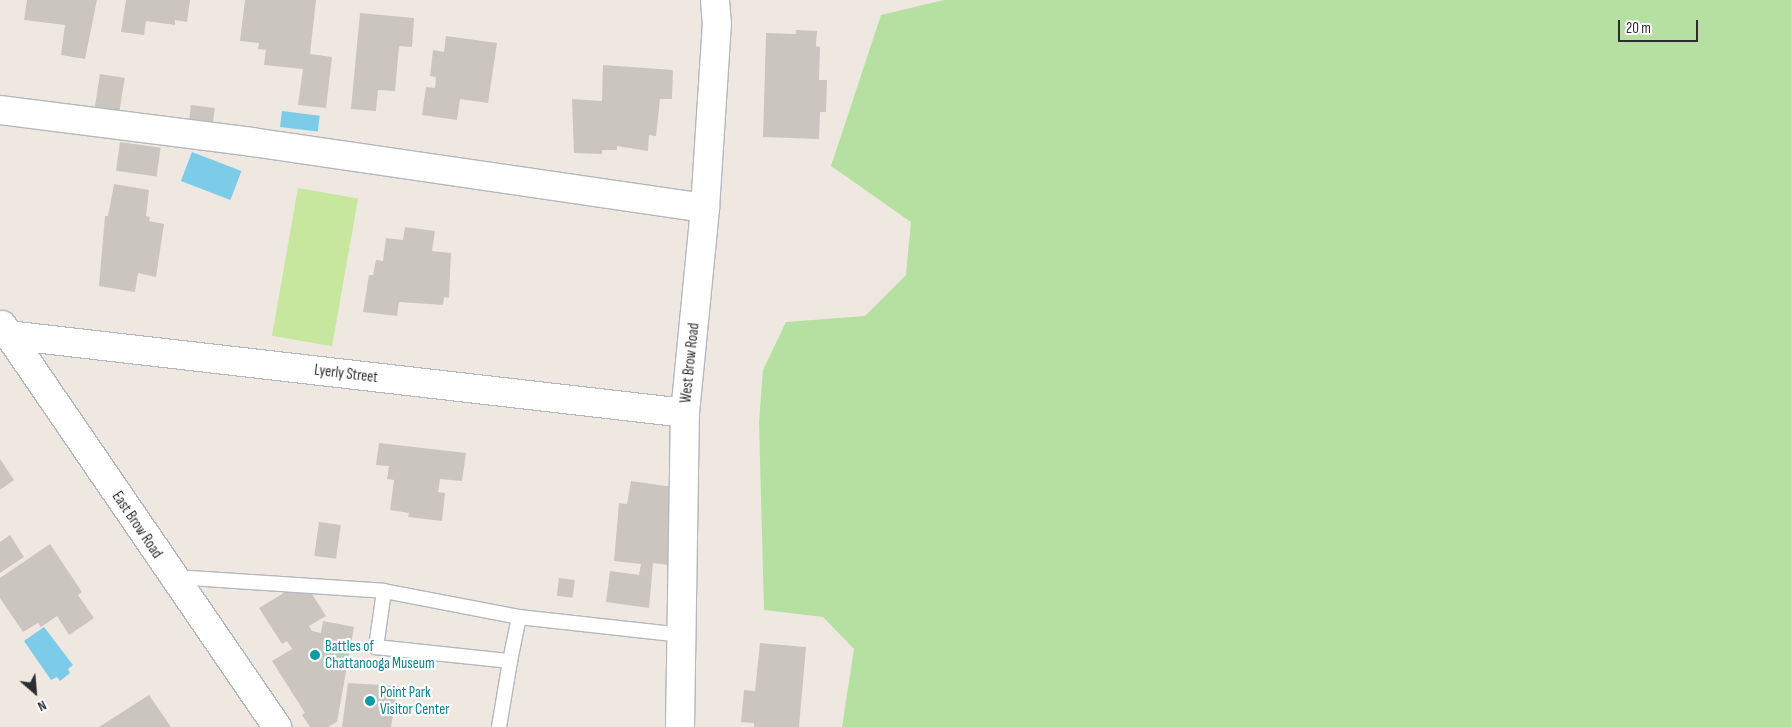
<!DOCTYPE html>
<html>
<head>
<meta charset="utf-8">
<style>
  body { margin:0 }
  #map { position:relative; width:1791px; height:727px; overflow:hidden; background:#eee8e1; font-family:"Sofia Sans Condensed",sans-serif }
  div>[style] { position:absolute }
  .green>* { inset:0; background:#b6e0a1 }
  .pitch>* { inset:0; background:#c7e79e; transform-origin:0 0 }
  .water>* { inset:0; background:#7bcbe9; transform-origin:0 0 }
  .building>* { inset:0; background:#cac6bf; transform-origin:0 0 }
  .roads { filter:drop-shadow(1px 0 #b4b7bf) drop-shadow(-1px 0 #b4b7bf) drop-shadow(0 1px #b4b7bf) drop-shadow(0 -1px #b4b7bf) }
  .lane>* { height:14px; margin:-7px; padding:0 7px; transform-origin:7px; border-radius:7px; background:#fff }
  .street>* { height:28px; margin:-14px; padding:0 14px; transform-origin:14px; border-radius:14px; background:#fff }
  .dots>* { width:14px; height:14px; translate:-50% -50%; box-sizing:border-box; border:2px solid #fff; border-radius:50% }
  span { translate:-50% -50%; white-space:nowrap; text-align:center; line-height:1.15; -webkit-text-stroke:4.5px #fff; paint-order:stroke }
  .street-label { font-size:15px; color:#2d2d2d }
  .culture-label { font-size:15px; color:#0d838f }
  .left { translate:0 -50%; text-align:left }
  .north { position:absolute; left:10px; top:667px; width:50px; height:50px; -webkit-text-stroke:4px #fff; paint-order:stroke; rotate:153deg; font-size:14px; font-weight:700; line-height:20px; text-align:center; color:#2d2d2d }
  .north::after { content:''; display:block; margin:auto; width:18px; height:22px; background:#2d2d2d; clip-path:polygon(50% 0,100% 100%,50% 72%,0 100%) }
  .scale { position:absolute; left:1618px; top:20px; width:80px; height:22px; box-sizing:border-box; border:2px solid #2d2d2d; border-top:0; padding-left:6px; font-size:15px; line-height:18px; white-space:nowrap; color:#2d2d2d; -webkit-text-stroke:4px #fff; paint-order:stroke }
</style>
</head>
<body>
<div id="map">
  <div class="green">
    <i style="clip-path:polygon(944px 0,1791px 0,1791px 727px,842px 727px,854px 649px,823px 617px,764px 610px,759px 422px,763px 370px,786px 322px,865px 316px,906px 275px,911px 222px,831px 166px,881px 15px)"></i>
  </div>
  <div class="pitch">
    <i style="left:298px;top:188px;width:61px;height:150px;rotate:10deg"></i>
  </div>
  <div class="water">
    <i style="left:282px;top:111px;width:38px;height:16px;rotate:7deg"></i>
    <i style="left:192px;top:152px;width:53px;height:31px;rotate:21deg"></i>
    <i style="clip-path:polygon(44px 627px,73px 665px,68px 669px,70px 673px,60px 681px,57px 677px,51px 680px,24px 641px)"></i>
  </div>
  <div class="building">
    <i style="clip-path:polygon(27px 0,97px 0,85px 59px,61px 55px,65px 25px,24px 20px)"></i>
    <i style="clip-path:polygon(126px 0,190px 0,187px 22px,175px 20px,175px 25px,146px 21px,144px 35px,121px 32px)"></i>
    <i style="clip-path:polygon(245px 0,316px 0,310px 54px,332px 57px,326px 108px,298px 105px,303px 69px,264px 65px,266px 50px,258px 49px,259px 43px,240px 41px)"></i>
    <i style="clip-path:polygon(360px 13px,414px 18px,412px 47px,399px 46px,395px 91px,378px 90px,376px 111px,351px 109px)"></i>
    <i style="clip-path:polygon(796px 30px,817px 31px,816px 46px,820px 47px,819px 80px,827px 80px,826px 112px,820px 112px,819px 139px,763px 137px,766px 33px,796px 34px)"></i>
    <i style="clip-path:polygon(446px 36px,497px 43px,488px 103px,460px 99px,457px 120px,422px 115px,426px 87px,435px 88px,436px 77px,430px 76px,433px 50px,444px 52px)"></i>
    <i style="clip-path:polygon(603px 65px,673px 70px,672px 99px,660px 99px,656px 136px,649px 135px,648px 151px,617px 146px,617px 150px,602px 150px,602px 154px,574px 153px,572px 99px,602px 101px)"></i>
    <i style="left:100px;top:74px;width:25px;height:35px;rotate:9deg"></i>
    <i style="left:191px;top:105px;width:24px;height:23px;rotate:7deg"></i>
    <i style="left:120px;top:142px;width:41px;height:29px;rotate:8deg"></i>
    <i style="clip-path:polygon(114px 184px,149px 190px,146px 216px,150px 217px,149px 221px,164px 224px,156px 277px,138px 273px,135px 292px,99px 286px,105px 216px,108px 216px)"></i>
    <i style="clip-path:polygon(405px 227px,435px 231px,432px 251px,451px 253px,449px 298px,444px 297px,443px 305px,399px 302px,397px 316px,363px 312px,369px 275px,373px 275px,376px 260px,383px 261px,386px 238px,403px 240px)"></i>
    <i style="clip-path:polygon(379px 443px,466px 453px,462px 481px,440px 479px,438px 492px,445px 493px,442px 521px,408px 517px,409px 513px,390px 510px,394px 480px,387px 479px,389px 466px,376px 465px)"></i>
    <i style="clip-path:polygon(0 459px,14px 480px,0 490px)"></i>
    <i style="clip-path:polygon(631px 481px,673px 487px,669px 517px,674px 518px,668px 565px,653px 563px,649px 608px,606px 602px,610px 571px,639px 575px,641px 564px,614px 561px,619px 503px,627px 504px)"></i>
    <i style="left:319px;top:522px;width:22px;height:34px;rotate:8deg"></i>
    <i style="clip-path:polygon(10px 535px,24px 557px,0 573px,0 542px)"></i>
    <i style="clip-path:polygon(50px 544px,82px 592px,78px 595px,94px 618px,69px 635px,57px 616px,41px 627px,38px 623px,23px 632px,0 598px,0 578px)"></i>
    <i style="left:559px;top:578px;width:16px;height:18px;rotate:7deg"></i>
    <i style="clip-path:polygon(287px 591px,312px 594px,326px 616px,309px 626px,312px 631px,321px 633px,323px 621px,354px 627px,337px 722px,328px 727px,310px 727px,302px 715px,305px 713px,272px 661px,292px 649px,287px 641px,282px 644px,259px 608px)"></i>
    <i style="clip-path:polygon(760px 643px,806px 647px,799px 727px,754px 727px,754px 723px,741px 722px,744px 690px,755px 691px)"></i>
    <i style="clip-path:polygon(348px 683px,398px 686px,391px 727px,342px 727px)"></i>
    <i style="clip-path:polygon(149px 695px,171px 727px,99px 727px)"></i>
  </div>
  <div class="roads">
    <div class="lane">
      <i style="left:175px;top:577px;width:209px;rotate:3.8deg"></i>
      <i style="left:384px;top:591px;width:137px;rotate:10.9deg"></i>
      <i style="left:519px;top:617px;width:164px;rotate:6.3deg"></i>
      <i style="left:384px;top:591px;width:57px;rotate:98.1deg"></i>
      <i style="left:376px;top:647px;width:135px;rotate:6deg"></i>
      <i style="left:510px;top:661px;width:45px;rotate:-78.4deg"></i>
      <i style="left:499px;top:727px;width:67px;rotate:-80.5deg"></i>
    </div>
    <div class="street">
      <i style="left:0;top:110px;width:254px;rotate:7.2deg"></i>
      <i style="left:252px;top:142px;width:458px;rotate:8.3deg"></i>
      <i style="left:2px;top:325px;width:487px;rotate:55.6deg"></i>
      <i style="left:8px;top:335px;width:681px;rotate:6.57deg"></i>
      <i style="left:680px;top:727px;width:314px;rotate:-89.1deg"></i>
      <i style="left:685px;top:413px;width:206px;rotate:-84.4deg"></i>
      <i style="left:705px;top:208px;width:184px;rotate:-86.3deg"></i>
      <i style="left:717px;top:24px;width:24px;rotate:-95deg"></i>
    </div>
  </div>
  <div class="dots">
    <i style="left:315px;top:655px;background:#0f9aa8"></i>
    <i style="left:370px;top:701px;background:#0f9aa8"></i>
  </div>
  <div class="street-label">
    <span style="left:690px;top:363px;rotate:-84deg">West Brow Road</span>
    <span style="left:346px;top:374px;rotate:7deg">Lyerly Street</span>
    <span style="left:137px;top:525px;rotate:56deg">East Brow Road</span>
  </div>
  <div class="culture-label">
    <span class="left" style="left:325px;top:655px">Battles of<br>Chattanooga Museum</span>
    <span class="left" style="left:380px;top:701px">Point Park<br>Visitor Center</span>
  </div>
  <div class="north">N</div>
  <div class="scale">20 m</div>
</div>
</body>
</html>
